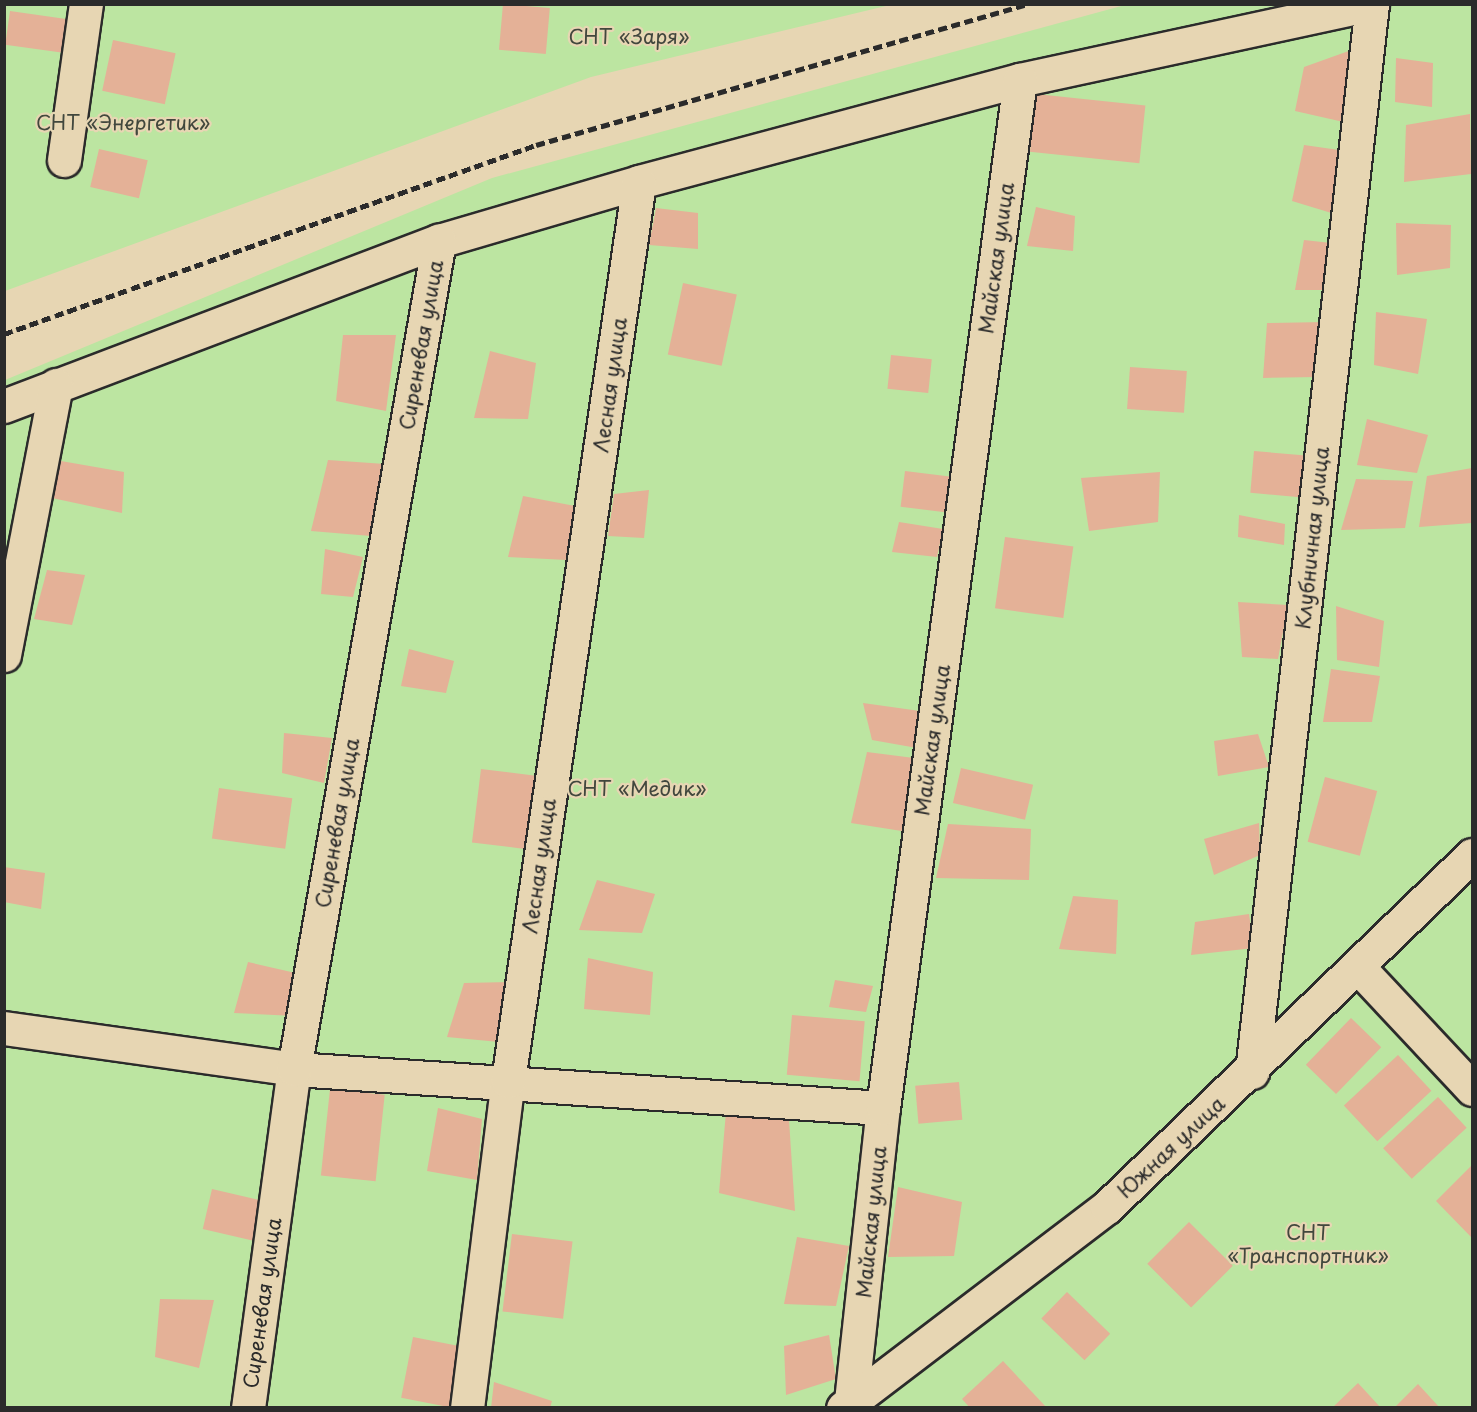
<!DOCTYPE html>
<html>
<head>
<meta charset="utf-8">
<style>
  body { margin:0 }
  #map { position:relative; width:1477px; height:1412px; overflow:hidden; background:#e7d6b3; font-family:"Playpen Sans",sans-serif }
  div>[style] { position:absolute }
  .green>* { inset:0; background:#bce5a1 }
  .building>* { inset:0; background:#e4b197; transform-origin:0 0 }
  .roads { filter:drop-shadow(2px 0 #2b2b2b) drop-shadow(-2px 0 #2b2b2b) drop-shadow(0 2px #2b2b2b) drop-shadow(0 -2px #2b2b2b) }
  .street>* { height:33px; margin:-16.5px; padding:0 16.5px; transform-origin:16.5px; border-radius:16.5px; background:#e7d6b3 }
  .rail>* { height:4.5px; margin-top:-2.25px; transform-origin:0; background:repeating-linear-gradient(90deg,#2b2b2b 0 9px,transparent 0 13.5px) }
  span { translate:-50% -50%; white-space:nowrap; text-align:center; line-height:1.15; -webkit-text-stroke:4.5px #e7d6b3; paint-order:stroke }
  .park-label { font-size:20px; color:#41473d }
  .street-label { font-size:20px; color:#2b2b2b }
  .frame { position:absolute; inset:0; border:6px solid #2b2b2b; pointer-events:none }
</style>
</head>
<body>
<div id="map">
  <div class="green">
    <i style="clip-path:polygon(5px 5px,890px 5px,591px 77px,5px 291px)"></i>
    <i style="clip-path:polygon(1125px 5px,1472px 5px,1472px 1407px,5px 1408px,5px 380px,492px 178px)"></i>
  </div>
  <div class="building">
    <i style="left:503px;top:4px;width:47px;height:46px;rotate:5deg"></i>
    <i style="left:10px;top:11px;width:62px;height:34px;rotate:8deg"></i>
    <i style="left:113px;top:40px;width:64px;height:52px;rotate:12deg"></i>
    <i style="clip-path:polygon(1357px 48px,1348px 123px,1295px 111px,1304px 67px)"></i>
    <i style="clip-path:polygon(1396px 58px,1433px 63px,1432px 107px,1395px 102px)"></i>
    <i style="left:1036px;top:94px;width:110px;height:58px;rotate:6deg"></i>
    <i style="clip-path:polygon(1470px 114px,1471px 174px,1404px 182px,1406px 125px)"></i>
    <i style="clip-path:polygon(1304px 145px,1346px 151px,1338px 215px,1292px 201px)"></i>
    <i style="left:99px;top:149px;width:50px;height:39px;rotate:13deg"></i>
    <i style="clip-path:polygon(1036px 207px,1075px 216px,1073px 251px,1027px 246px)"></i>
    <i style="clip-path:polygon(656px 208px,698px 213px,698px 249px,649px 245px)"></i>
    <i style="clip-path:polygon(1396px 223px,1451px 225px,1450px 268px,1397px 275px)"></i>
    <i style="clip-path:polygon(1304px 240px,1331px 243px,1324px 290px,1295px 290px)"></i>
    <i style="left:683px;top:283px;width:55px;height:73px;rotate:12deg"></i>
    <i style="clip-path:polygon(1376px 312px,1427px 319px,1418px 374px,1374px 365px)"></i>
    <i style="clip-path:polygon(1326px 322px,1318px 377px,1263px 378px,1267px 323px)"></i>
    <i style="clip-path:polygon(343px 335px,396px 335px,386px 411px,336px 401px)"></i>
    <i style="clip-path:polygon(490px 351px,536px 363px,528px 419px,474px 418px)"></i>
    <i style="left:891px;top:355px;width:41px;height:34px;rotate:6deg"></i>
    <i style="left:1130px;top:367px;width:57px;height:42px;rotate:4deg"></i>
    <i style="clip-path:polygon(1367px 419px,1428px 435px,1417px 473px,1357px 465px)"></i>
    <i style="left:1254px;top:451px;width:58px;height:42px;rotate:5deg"></i>
    <i style="clip-path:polygon(328px 460px,385px 464px,371px 536px,311px 531px)"></i>
    <i style="clip-path:polygon(61px 461px,124px 472px,122px 513px,52px 498px)"></i>
    <i style="clip-path:polygon(1472px 468px,1472px 523px,1419px 527px,1427px 476px)"></i>
    <i style="left:905px;top:471px;width:49px;height:36px;rotate:7deg"></i>
    <i style="clip-path:polygon(1160px 472px,1158px 522px,1089px 531px,1081px 478px)"></i>
    <i style="clip-path:polygon(1356px 479px,1413px 481px,1405px 528px,1341px 530px)"></i>
    <i style="clip-path:polygon(649px 490px,644px 538px,608px 536px,614px 494px)"></i>
    <i style="clip-path:polygon(523px 496px,575px 506px,567px 560px,508px 557px)"></i>
    <i style="clip-path:polygon(1239px 515px,1285px 524px,1284px 545px,1238px 537px)"></i>
    <i style="clip-path:polygon(899px 522px,943px 529px,937px 557px,892px 552px)"></i>
    <i style="left:1005px;top:537px;width:69px;height:72px;rotate:8deg"></i>
    <i style="clip-path:polygon(325px 549px,363px 557px,353px 597px,321px 594px)"></i>
    <i style="clip-path:polygon(47px 570px,85px 575px,72px 625px,34px 619px)"></i>
    <i style="clip-path:polygon(1238px 602px,1288px 605px,1278px 659px,1242px 657px)"></i>
    <i style="clip-path:polygon(1336px 606px,1384px 621px,1379px 667px,1337px 660px)"></i>
    <i style="clip-path:polygon(409px 649px,454px 661px,446px 693px,401px 686px)"></i>
    <i style="clip-path:polygon(1331px 669px,1380px 676px,1372px 722px,1323px 722px)"></i>
    <i style="clip-path:polygon(863px 703px,920px 711px,917px 748px,872px 740px)"></i>
    <i style="clip-path:polygon(284px 733px,332px 738px,324px 783px,282px 773px)"></i>
    <i style="clip-path:polygon(1258px 734px,1269px 767px,1218px 776px,1214px 741px)"></i>
    <i style="clip-path:polygon(867px 752px,914px 758px,908px 832px,851px 823px)"></i>
    <i style="left:961px;top:768px;width:74px;height:36px;rotate:13deg"></i>
    <i style="left:481px;top:769px;width:55px;height:74px;rotate:7deg"></i>
    <i style="left:1325px;top:777px;width:54px;height:67px;rotate:15deg"></i>
    <i style="left:219px;top:788px;width:74px;height:51px;rotate:8deg"></i>
    <i style="clip-path:polygon(1259px 823px,1260px 855px,1214px 875px,1204px 839px)"></i>
    <i style="clip-path:polygon(948px 824px,1031px 829px,1029px 880px,936px 878px)"></i>
    <i style="clip-path:polygon(4px 867px,45px 873px,41px 909px,4px 902px)"></i>
    <i style="clip-path:polygon(597px 880px,655px 894px,642px 933px,579px 930px)"></i>
    <i style="clip-path:polygon(1073px 896px,1118px 900px,1116px 954px,1059px 949px)"></i>
    <i style="clip-path:polygon(1249px 914px,1254px 948px,1191px 955px,1195px 922px)"></i>
    <i style="clip-path:polygon(588px 958px,653px 972px,650px 1015px,584px 1009px)"></i>
    <i style="clip-path:polygon(248px 962px,300px 974px,295px 1016px,234px 1013px)"></i>
    <i style="clip-path:polygon(835px 980px,873px 986px,866px 1012px,829px 1007px)"></i>
    <i style="clip-path:polygon(512px 982px,499px 1042px,447px 1037px,464px 983px)"></i>
    <i style="left:792px;top:1015px;width:73px;height:60px;rotate:5deg"></i>
    <i style="left:1351px;top:1018px;width:42px;height:65px;rotate:44deg"></i>
    <i style="left:1398px;top:1055px;width:49px;height:74px;rotate:47deg"></i>
    <i style="left:959px;top:1082px;width:38px;height:44px;rotate:85deg"></i>
    <i style="left:330px;top:1089px;width:55px;height:87px;rotate:6deg"></i>
    <i style="left:1438px;top:1097px;width:42px;height:75px;rotate:47deg"></i>
    <i style="clip-path:polygon(438px 1108px,482px 1119px,477px 1180px,427px 1171px)"></i>
    <i style="clip-path:polygon(726px 1112px,789px 1120px,795px 1211px,719px 1193px)"></i>
    <i style="clip-path:polygon(1472px 1165px,1472px 1238px,1436px 1201px)"></i>
    <i style="clip-path:polygon(898px 1187px,962px 1202px,954px 1256px,888px 1257px)"></i>
    <i style="left:212px;top:1189px;width:52px;height:41px;rotate:13deg"></i>
    <i style="left:1189px;top:1222px;width:62px;height:59px;rotate:45deg"></i>
    <i style="left:512px;top:1234px;width:61px;height:78px;rotate:7deg"></i>
    <i style="clip-path:polygon(797px 1237px,849px 1246px,836px 1306px,784px 1304px)"></i>
    <i style="left:1067px;top:1292px;width:60px;height:37px;rotate:44deg"></i>
    <i style="clip-path:polygon(160px 1299px,214px 1300px,199px 1368px,155px 1357px)"></i>
    <i style="clip-path:polygon(829px 1335px,836px 1379px,786px 1395px,784px 1346px)"></i>
    <i style="left:413px;top:1337px;width:52px;height:62px;rotate:11deg"></i>
    <i style="clip-path:polygon(1003px 1361px,1047px 1408px,970px 1408px,962px 1399px)"></i>
    <i style="clip-path:polygon(494px 1382px,552px 1401px,550px 1408px,491px 1408px)"></i>
    <i style="clip-path:polygon(1358px 1383px,1381px 1408px,1332px 1408px)"></i>
    <i style="clip-path:polygon(1418px 1384px,1440px 1408px,1394px 1408px)"></i>
  </div>
  <div class="roads">
    <div class="street">
      <i style="left:64px;top:160px;width:158px;rotate:-82deg"></i>
      <i style="left:4px;top:406px;width:465px;rotate:-20.8deg"></i>
      <i style="left:439px;top:241px;width:209px;rotate:-16.4deg"></i>
      <i style="left:639px;top:182px;width:394px;rotate:-15deg"></i>
      <i style="left:1020px;top:80px;width:360px;rotate:-12.2deg"></i>
      <i style="left:4px;top:655px;width:275px;rotate:-79.1deg"></i>
      <i style="left:1358px;top:967px;width:167px;rotate:46.9deg"></i>
      <i style="left:4px;top:1028px;width:293px;rotate:8deg"></i>
      <i style="left:294px;top:1069px;width:590px;rotate:3.79deg"></i>
      <i style="left:1252px;top:1072px;width:1075px;rotate:-83.59deg"></i>
      <i style="left:851px;top:1401px;width:295px;rotate:-83.8deg"></i>
      <i style="left:883px;top:1108px;width:1037px;rotate:-82.41deg"></i>
      <i style="left:248px;top:1408px;width:342px;rotate:-82.3deg"></i>
      <i style="left:294px;top:1069px;width:841px;rotate:-80.07deg"></i>
      <i style="left:467px;top:1408px;width:330px;rotate:-82.9deg"></i>
      <i style="left:508px;top:1081px;width:908px;rotate:-81.71deg"></i>
      <i style="left:843px;top:1408px;width:332px;rotate:-37.3deg"></i>
      <i style="left:1107px;top:1207px;width:507px;rotate:-43.96deg"></i>
    </div>
  </div>
  <div class="rail">
    <i style="left:4px;top:334px;width:565px;rotate:-19.56deg"></i>
    <i style="left:536px;top:145px;width:512px;rotate:-15.99deg"></i>
  </div>
  <div class="park-label">
    <span style="left:629px;top:36px">СНТ «Заря»</span>
    <span style="left:123px;top:122px">СНТ «Энергетик»</span>
    <span style="left:637px;top:788px">СНТ «Медик»</span>
    <span style="left:1308px;top:1244px">СНТ<br>«Транспортник»</span>
  </div>
  <div class="street-label">
    <span style="left:996px;top:258px;rotate:-82deg">Майская улица</span>
    <span style="left:421px;top:345px;rotate:-80deg">Сиреневая улица</span>
    <span style="left:610px;top:385px;rotate:-82deg">Лесная улица</span>
    <span style="left:1312px;top:538px;rotate:-84deg">Клубничная улица</span>
    <span style="left:932px;top:740px;rotate:-82deg">Майская улица</span>
    <span style="left:337px;top:823px;rotate:-80deg">Сиреневая улица</span>
    <span style="left:539px;top:866px;rotate:-82deg">Лесная улица</span>
    <span style="left:1171px;top:1147px;rotate:-43deg">Южная улица</span>
    <span style="left:871px;top:1222px;rotate:-84deg">Майская улица</span>
    <span style="left:262px;top:1303px;rotate:-82deg">Сиреневая улица</span>
  </div>
  <div class="frame"></div>
</div>
</body>
</html>
